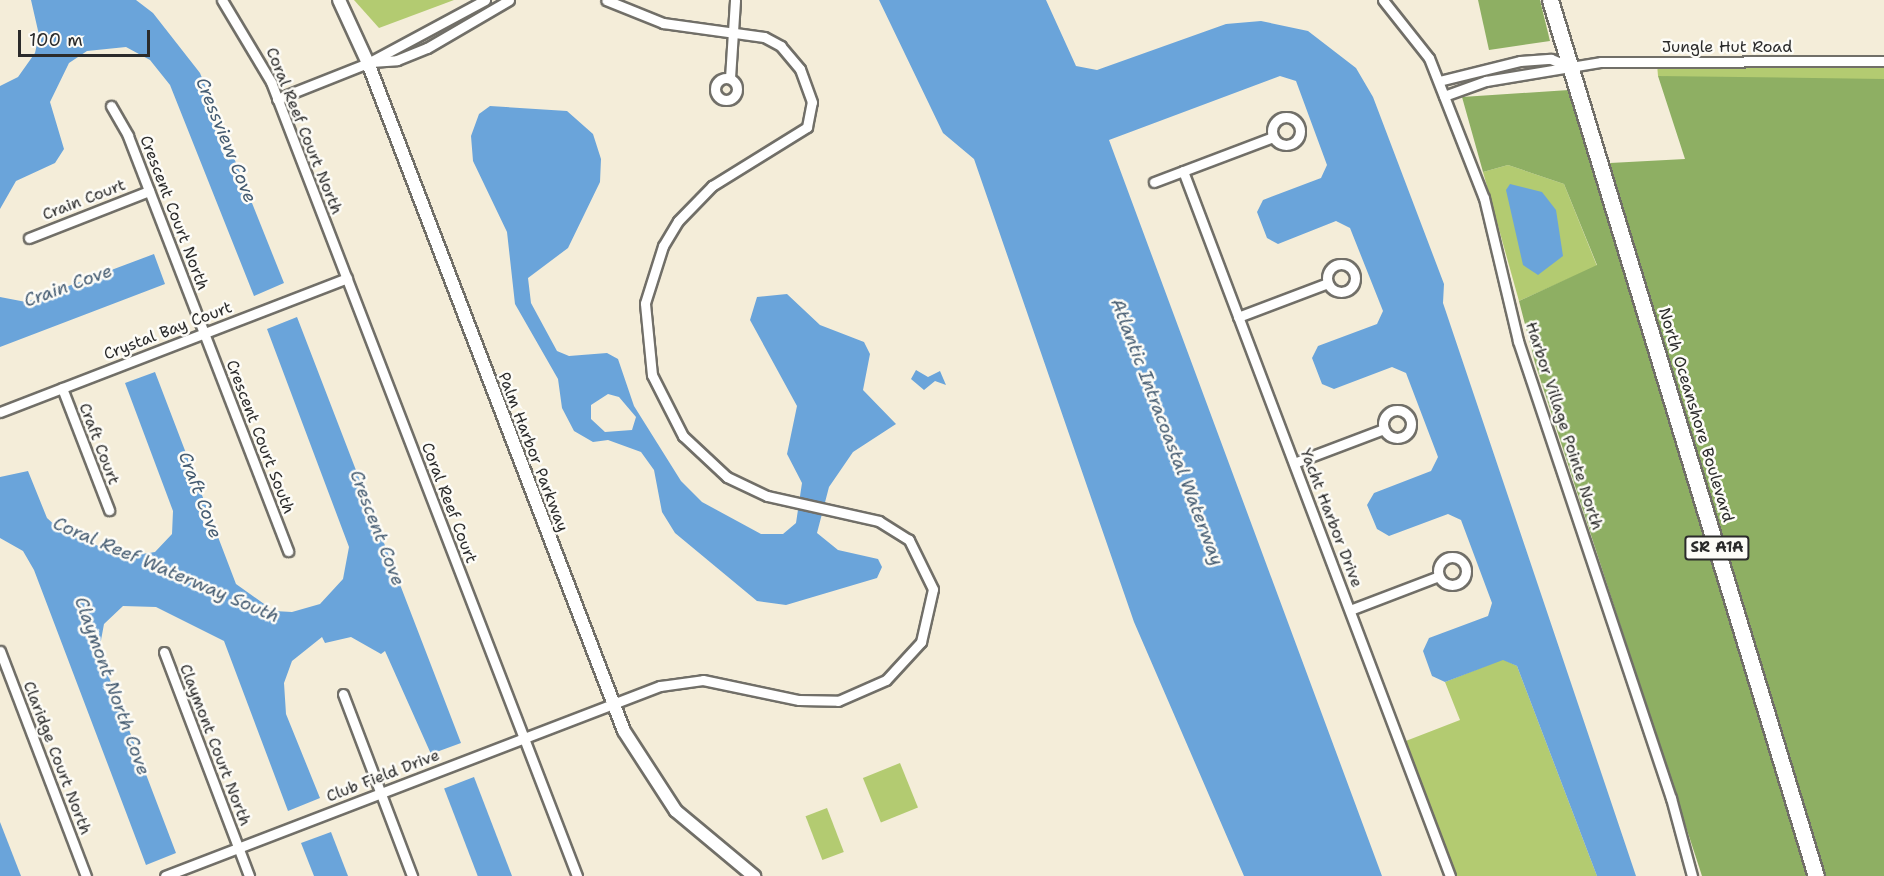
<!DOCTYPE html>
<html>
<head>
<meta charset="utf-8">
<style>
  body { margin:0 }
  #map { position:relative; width:1884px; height:876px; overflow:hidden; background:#f4edd9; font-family:"Shantell Sans",sans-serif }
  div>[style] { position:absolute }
  .green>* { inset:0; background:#b3cb71; transform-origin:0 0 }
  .forest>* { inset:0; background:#8eaf63 }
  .water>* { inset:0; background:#6aa4da; transform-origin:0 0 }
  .roads { filter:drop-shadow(2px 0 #716f68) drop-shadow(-2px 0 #716f68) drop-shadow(0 2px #716f68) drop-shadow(0 -2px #716f68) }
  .minor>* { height:9px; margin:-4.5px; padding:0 4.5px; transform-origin:4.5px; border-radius:4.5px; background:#fff }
  .minor>.ring { margin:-4.5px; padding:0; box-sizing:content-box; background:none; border:9px solid #fff; border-radius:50% }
  .tertiary>* { height:12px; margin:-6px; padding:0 6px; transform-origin:6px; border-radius:6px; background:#fff }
  .primary>* { height:15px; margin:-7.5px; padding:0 7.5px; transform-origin:7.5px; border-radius:7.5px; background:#fff }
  span { translate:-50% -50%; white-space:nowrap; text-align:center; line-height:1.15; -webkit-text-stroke:5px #fdfcf7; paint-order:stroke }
  .shield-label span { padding:2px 4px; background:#fdfcf7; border:2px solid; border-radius:4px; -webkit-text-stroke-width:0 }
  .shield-label { font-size:15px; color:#2b2b2b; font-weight:700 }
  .street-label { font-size:16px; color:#2b2b2b }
  .water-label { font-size:18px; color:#445b71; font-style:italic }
  .scale { position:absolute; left:18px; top:30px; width:132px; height:27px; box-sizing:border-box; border:3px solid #2b2b2b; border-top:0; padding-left:8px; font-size:18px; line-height:21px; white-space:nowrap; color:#2b2b2b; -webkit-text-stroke:4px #fdfcf7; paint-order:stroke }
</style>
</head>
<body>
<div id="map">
  <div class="green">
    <i style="clip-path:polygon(354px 0,454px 0,379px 28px)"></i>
    <i style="clip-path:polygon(1657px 64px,1884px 65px,1884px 79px,1699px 81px,1658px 76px)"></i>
    <i style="clip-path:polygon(1508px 165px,1564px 184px,1597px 266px,1519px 301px,1483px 172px)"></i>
    <i style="clip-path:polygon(1503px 659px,1517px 666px,1597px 876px,1447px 876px,1398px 744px,1460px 720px,1445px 682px)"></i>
    <i style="left:900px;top:763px;width:48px;height:40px;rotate:68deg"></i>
    <i style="left:827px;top:808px;width:47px;height:23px;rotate:69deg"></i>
  </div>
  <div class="forest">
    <i style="clip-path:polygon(1478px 0,1540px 0,1550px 41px,1489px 50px)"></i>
    <i style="clip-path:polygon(1658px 76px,1884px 79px,1884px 876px,1821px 876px,1624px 224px,1610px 163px,1685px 159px)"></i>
    <i style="clip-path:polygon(1569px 90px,1616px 228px,1811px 876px,1702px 876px,1535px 363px,1519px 301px,1597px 265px,1564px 184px,1508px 165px,1483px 172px,1462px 97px)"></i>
  </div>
  <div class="water">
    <i style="clip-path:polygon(31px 0,136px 0,153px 13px,200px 73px,284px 283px,254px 296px,170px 85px,150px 60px,126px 47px,87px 51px,69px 63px,50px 102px,64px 149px,55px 163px,16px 181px,0 209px,0 86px,18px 77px,35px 53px,39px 35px)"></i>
    <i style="clip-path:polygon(879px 0,1046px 0,1076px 66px,1097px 70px,1226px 24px,1261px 21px,1308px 31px,1356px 68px,1373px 97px,1444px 284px,1443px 303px,1636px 876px,1597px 876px,1517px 666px,1503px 660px,1445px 682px,1432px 676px,1423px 651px,1429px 638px,1488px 616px,1492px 603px,1461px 520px,1448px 514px,1389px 536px,1377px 529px,1367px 505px,1374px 493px,1431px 471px,1438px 457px,1406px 373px,1392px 367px,1334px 389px,1322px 384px,1312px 358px,1318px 346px,1377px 324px,1383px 311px,1350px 228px,1336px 221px,1278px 244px,1267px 238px,1257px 212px,1263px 200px,1321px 178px,1327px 165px,1296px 81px,1280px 76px,1109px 140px,1382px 876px,1244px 876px,1134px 622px,974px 159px,943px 133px)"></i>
    <i style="clip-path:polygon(evenodd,490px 106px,567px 111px,593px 134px,601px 159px,600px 182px,568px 248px,528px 278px,531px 303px,557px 351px,569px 356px,607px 353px,618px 359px,634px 406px,681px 481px,702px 502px,761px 534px,783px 534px,796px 523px,802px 483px,787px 454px,797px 406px,750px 320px,757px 297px,787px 294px,820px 325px,864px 342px,870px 354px,863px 390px,896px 424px,853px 452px,829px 487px,817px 533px,838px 550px,878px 559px,882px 567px,877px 578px,786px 605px,757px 601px,675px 533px,662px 512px,654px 470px,641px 452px,608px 440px,593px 442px,574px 431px,562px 408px,558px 379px,515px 304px,507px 232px,473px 161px,471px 136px,479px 114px,490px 106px,608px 394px,619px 397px,636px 417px,632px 430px,605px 432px,591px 419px,591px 405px,608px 394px)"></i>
    <i style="clip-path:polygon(1510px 184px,1542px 192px,1556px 210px,1563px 256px,1538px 275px,1523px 265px,1506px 190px)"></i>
    <i style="clip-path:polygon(154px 254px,165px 284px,0 347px,0 297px,26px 302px)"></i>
    <i style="clip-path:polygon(297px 317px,461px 743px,431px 754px,385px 651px,381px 654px,351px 637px,325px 643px,322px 637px,292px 661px,284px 683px,286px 714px,320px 798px,288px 811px,224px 641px,156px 607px,123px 606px,104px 624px,99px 651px,176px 853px,146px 865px,34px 570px,23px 551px,0 538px,0 477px,28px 471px,47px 518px,58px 528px,123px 557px,155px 552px,172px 534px,173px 511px,125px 383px,155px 372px,236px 584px,274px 611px,292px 612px,320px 604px,343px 579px,349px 547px,267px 329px)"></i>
    <i style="clip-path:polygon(916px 370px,928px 377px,940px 371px,946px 385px,935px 381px,924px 390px,911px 379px)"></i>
    <i style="left:474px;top:777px;width:106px;height:32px;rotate:69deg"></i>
    <i style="clip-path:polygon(0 822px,21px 876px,0 876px)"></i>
    <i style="clip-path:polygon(331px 832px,348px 876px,314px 876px,301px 843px)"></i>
  </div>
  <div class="roads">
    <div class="minor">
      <i style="left:222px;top:0;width:96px;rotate:59.1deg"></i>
      <i style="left:271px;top:82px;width:851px;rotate:68.92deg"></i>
      <i style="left:1383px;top:0;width:74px;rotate:51.6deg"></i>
      <i style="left:1429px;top:58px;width:150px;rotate:68.6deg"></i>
      <i style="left:1484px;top:198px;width:147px;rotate:76.6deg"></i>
      <i style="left:1518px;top:341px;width:482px;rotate:71.5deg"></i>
      <i style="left:1671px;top:798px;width:81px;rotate:74.9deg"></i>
      <i style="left:371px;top:62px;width:26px;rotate:-4deg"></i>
      <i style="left:397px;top:60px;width:32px;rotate:-22deg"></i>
      <i style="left:427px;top:48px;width:95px;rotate:-30.3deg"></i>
      <i class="ring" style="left:715px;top:78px;width:13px;height:13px"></i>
      <i style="left:730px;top:78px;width:78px;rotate:-86.3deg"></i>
      <i style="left:1439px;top:81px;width:83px;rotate:-13.9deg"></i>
      <i style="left:1520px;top:61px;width:31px;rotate:-4deg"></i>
      <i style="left:1551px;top:59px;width:21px;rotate:23deg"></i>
      <i style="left:1444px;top:96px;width:45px;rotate:-19.7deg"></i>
      <i style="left:1486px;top:81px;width:117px;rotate:-9.4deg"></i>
      <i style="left:1601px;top:62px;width:283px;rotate:-0.2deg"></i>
      <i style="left:277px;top:99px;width:98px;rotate:-21.6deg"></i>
      <i style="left:368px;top:63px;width:133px;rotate:-28.3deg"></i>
      <i style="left:111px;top:106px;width:34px;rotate:60deg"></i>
      <i style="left:128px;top:136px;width:445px;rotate:68.9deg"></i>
      <i class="ring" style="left:1272px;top:117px;width:19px;height:19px"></i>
      <i style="left:1183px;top:171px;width:754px;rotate:69.26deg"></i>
      <i style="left:1154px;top:182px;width:127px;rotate:-20.7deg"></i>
      <i style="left:29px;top:238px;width:129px;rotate:-21.4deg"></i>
      <i class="ring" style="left:1327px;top:264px;width:19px;height:19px"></i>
      <i style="left:1238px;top:317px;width:96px;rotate:-20.7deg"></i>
      <i style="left:62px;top:388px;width:131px;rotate:68.9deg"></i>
      <i class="ring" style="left:1383px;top:410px;width:19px;height:19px"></i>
      <i style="left:0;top:412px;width:372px;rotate:-21.1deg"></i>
      <i style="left:1294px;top:463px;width:96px;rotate:-20.7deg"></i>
      <i class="ring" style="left:1438px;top:557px;width:19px;height:19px"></i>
      <i style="left:1350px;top:610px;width:95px;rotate:-20.9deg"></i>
      <i style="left:0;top:651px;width:241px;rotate:69.1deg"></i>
      <i style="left:164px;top:652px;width:240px;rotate:69.2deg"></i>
      <i style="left:343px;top:694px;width:195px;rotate:69.2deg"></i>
      <i style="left:165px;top:876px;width:530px;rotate:-21deg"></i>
      <i style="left:660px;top:686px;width:43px;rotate:-7.9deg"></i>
      <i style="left:703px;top:680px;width:98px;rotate:11.8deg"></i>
      <i style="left:799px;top:700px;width:39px;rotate:1deg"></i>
      <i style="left:838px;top:701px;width:52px;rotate:-23.6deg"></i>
      <i style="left:886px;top:680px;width:52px;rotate:-47.4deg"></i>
      <i style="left:921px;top:642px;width:54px;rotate:-77.2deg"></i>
      <i style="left:933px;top:589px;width:55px;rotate:-116.1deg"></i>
      <i style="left:909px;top:540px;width:36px;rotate:-148deg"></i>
      <i style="left:879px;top:521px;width:115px;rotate:-167.4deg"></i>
      <i style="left:767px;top:496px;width:44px;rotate:-154.6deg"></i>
      <i style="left:727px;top:477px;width:60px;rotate:-137deg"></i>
      <i style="left:683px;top:436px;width:68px;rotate:-116.9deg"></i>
      <i style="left:652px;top:375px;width:72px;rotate:-95.6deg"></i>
      <i style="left:645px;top:303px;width:60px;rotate:-72.5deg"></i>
      <i style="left:663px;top:246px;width:29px;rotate:-59deg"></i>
      <i style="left:678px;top:221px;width:49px;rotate:-45.8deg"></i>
      <i style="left:712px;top:186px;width:112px;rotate:-31.8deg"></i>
      <i style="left:807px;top:127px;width:25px;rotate:-79deg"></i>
      <i style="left:812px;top:102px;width:35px;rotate:-110deg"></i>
      <i style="left:800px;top:69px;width:30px;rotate:-130deg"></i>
      <i style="left:781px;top:46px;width:19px;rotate:-152deg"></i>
      <i style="left:764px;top:37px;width:102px;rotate:-172.1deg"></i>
      <i style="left:663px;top:23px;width:61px;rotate:-158deg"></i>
    </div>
    <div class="tertiary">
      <i style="left:339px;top:0;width:69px;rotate:65.3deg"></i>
      <i style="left:368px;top:63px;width:715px;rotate:69.03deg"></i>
      <i style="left:624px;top:731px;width:95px;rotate:57deg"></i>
      <i style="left:676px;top:811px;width:102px;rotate:39.8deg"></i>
    </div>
    <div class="primary">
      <i style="left:1550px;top:0;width:915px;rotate:73.11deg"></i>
    </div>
  </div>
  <div class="shield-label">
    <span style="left:1717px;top:548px">SR A1A</span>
  </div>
  <div class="street-label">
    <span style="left:1727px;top:47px">Jungle Hut Road</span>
    <span style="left:304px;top:131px;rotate:68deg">Coral Reef Court North</span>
    <span style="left:84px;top:200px;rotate:-21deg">Crain Court</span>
    <span style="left:174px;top:213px;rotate:69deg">Crescent Court North</span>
    <span style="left:168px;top:331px;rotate:-21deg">Crystal Bay Court</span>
    <span style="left:1696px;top:415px;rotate:73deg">North Oceanshore Boulevard</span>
    <span style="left:1564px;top:426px;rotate:72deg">Harbor Village Pointe North</span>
    <span style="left:260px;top:437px;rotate:69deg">Crescent Court South</span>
    <span style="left:99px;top:444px;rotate:69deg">Craft Court</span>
    <span style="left:533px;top:452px;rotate:69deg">Palm Harbor Parkway</span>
    <span style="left:449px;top:503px;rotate:69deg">Coral Reef Court</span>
    <span style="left:1331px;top:518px;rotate:69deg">Yacht Harbor Drive</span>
    <span style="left:215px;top:745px;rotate:69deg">Claymont Court North</span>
    <span style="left:57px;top:758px;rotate:69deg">Claridge Court North</span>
    <span style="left:383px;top:776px;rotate:-21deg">Club Field Drive</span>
  </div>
  <div class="water-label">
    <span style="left:226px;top:140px;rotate:68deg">Cressview Cove</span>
    <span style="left:68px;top:286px;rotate:-20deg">Crain Cove</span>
    <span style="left:1167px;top:432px;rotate:69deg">Atlantic Intracoastal Waterway</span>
    <span style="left:200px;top:495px;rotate:69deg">Craft Cove</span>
    <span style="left:377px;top:528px;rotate:69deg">Crescent Cove</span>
    <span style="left:166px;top:570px;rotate:23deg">Coral Reef Waterway South</span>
    <span style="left:112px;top:686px;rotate:70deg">Claymont North Cove</span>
  </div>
  <div class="scale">100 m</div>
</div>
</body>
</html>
